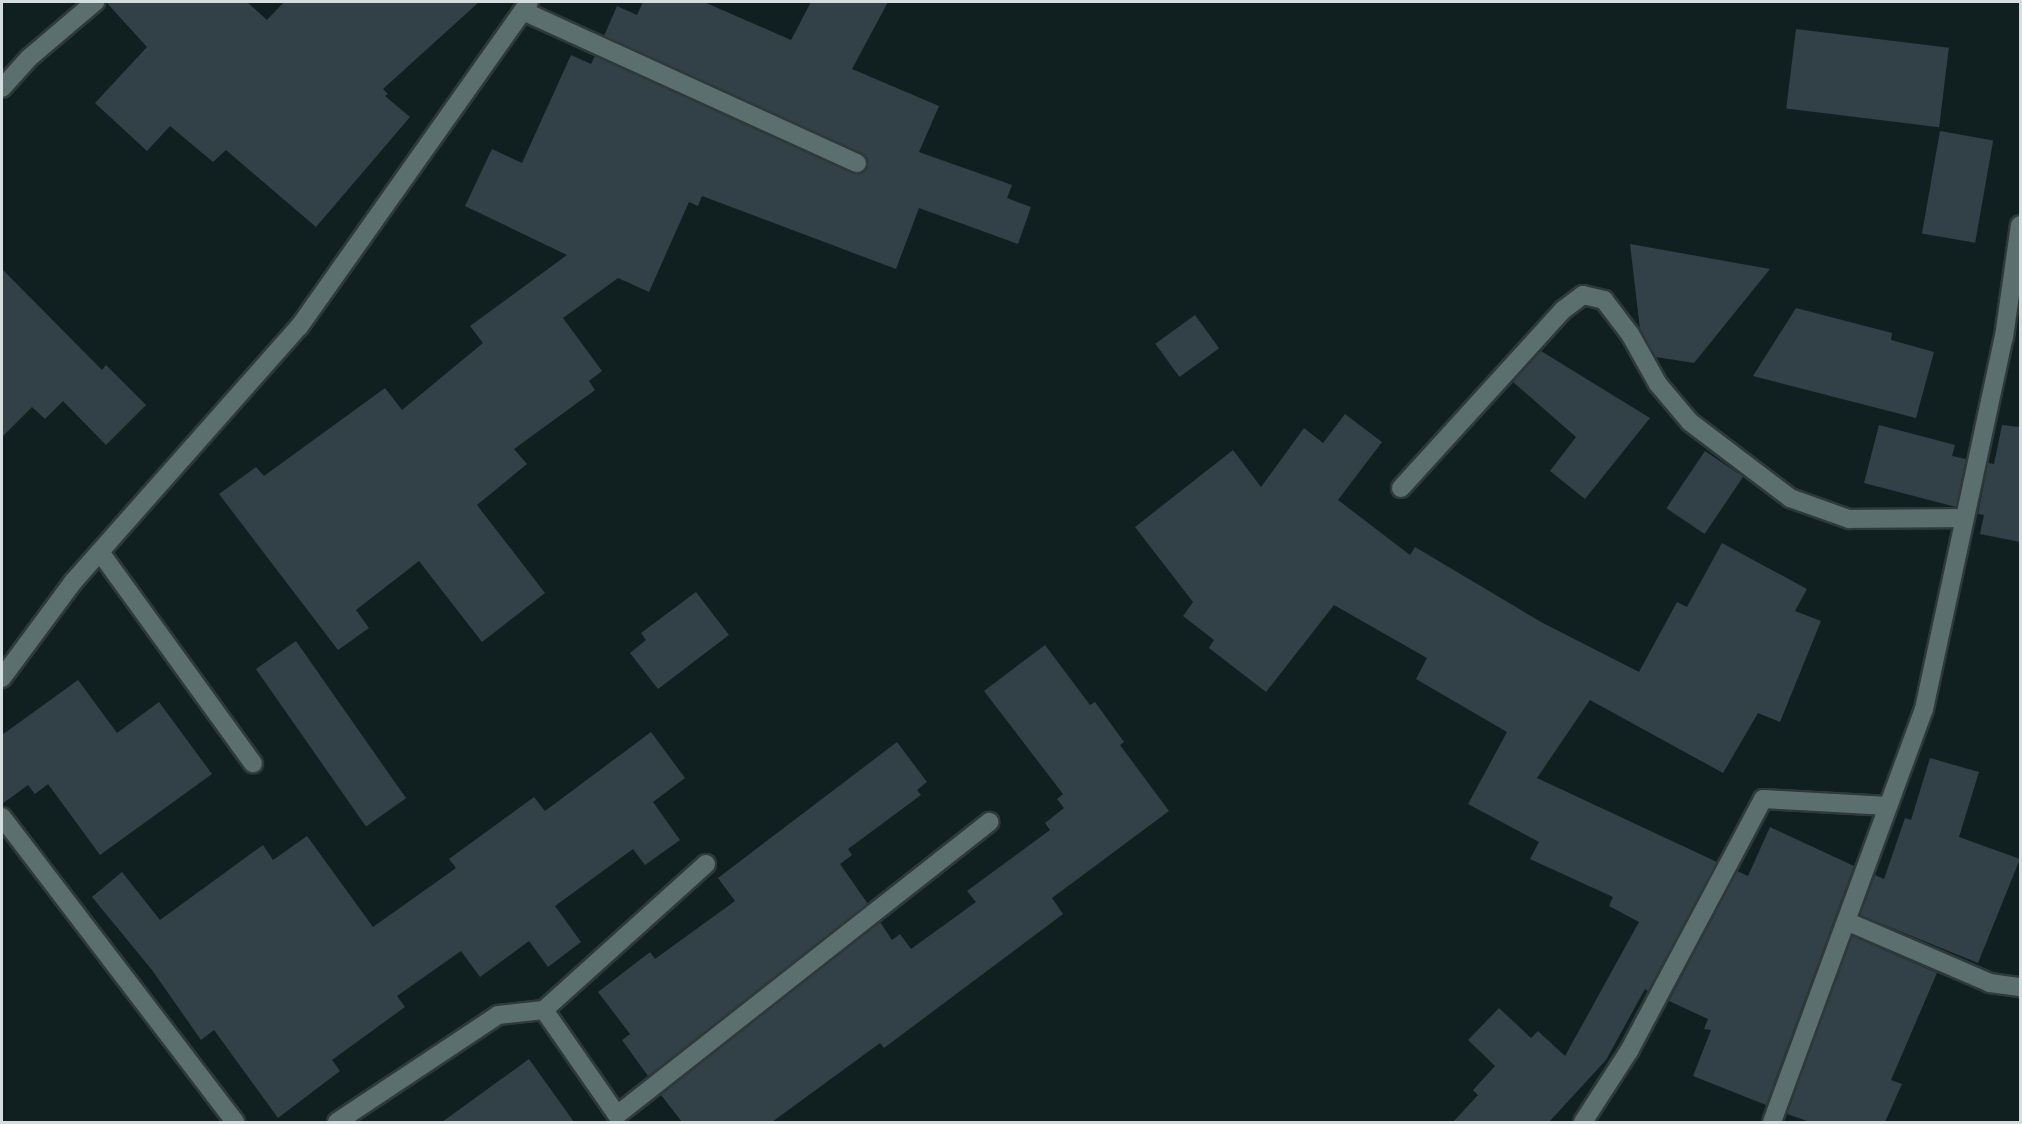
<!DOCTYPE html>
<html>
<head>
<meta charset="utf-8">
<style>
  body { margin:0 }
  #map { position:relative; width:2022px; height:1124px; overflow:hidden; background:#102021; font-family:"PT Sans Narrow",sans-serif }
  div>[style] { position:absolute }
  .building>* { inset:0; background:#324047; transform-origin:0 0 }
  .roads { filter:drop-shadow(2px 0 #2f3939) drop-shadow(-2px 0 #2f3939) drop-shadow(0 2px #2f3939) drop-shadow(0 -2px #2f3939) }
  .street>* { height:18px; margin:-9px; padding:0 9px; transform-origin:9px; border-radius:9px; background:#5c6f6f }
  .secondary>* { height:18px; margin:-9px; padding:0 9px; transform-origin:9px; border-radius:9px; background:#5c6f6f }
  span { translate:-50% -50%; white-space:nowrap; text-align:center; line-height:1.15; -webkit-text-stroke:5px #040909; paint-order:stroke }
  .frame { position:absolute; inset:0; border:3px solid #d4dede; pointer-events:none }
</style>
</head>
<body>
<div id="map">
  <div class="building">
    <i style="clip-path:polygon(106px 2px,247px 2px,267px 20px,284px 2px,479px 2px,383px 89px,388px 94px,385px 96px,410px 117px,316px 227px,226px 150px,213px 162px,170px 126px,147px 151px,95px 103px,147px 47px)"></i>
    <i style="clip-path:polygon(643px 2px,704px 2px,791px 40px,811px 2px,888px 2px,852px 69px,939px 106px,919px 152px,1012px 185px,1007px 198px,1031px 207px,1018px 244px,919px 208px,896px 269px,702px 196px,698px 206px,689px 202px,649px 292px,618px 278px,563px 318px,602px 371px,589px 381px,595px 390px,514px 449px,527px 464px,477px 505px,545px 593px,482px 642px,419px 561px,356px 610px,369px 628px,338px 650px,219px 494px,256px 467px,264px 476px,385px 388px,402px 410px,483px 343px,470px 326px,567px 255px,465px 206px,492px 149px,522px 163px,571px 55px,591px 64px,595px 56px,852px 173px,867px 168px,868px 161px,862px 153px,604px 36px,617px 6px,637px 15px)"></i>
    <i style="left:1796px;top:29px;width:154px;height:80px;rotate:7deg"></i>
    <i style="left:1940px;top:131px;width:54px;height:104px;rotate:10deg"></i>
    <i style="clip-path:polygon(1630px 244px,1770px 269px,1694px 363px,1656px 357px,1640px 329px)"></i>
    <i style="clip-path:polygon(2px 269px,102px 370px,106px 365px,146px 405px,106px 445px,63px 401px,45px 419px,32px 407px,2px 437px)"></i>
    <i style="clip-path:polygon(1796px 308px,1892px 333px,1891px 340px,1934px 352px,1916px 418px,1753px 376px)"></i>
    <i style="left:1195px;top:315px;width:41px;height:49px;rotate:54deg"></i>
    <i style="clip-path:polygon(1541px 351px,1650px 418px,1585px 499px,1550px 471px,1576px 437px,1513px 382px)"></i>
    <i style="clip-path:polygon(1345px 414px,1382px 442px,1338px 500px,1410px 555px,1415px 547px,1541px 622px,1639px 672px,1677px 602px,1687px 607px,1722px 543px,1807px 589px,1795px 611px,1821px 621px,1780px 722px,1758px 713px,1723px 773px,1590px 700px,1537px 778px,1717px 862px,1648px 991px,1645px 989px,1606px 1060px,1549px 1122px,1453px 1122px,1478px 1095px,1473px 1090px,1495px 1066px,1468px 1040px,1499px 1008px,1531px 1038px,1538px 1031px,1565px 1056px,1639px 922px,1609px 906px,1613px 897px,1530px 859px,1539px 842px,1468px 804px,1507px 732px,1416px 679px,1427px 658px,1334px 605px,1266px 692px,1209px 648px,1214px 640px,1183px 616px,1193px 602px,1135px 527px,1233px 450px,1261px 487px,1304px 428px,1323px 443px)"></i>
    <i style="clip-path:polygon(1879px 425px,1955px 445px,1952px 456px,1966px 459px,1956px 507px,1864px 483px)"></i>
    <i style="clip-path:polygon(2002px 425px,2020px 427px,2020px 542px,1980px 534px,1984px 515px,1978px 514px,1988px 463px,1994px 464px)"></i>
    <i style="left:1705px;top:451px;width:46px;height:69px;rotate:34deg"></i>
    <i style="clip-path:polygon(696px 592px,729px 635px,658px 689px,630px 653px,646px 640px,641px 633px)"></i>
    <i style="left:296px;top:641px;width:192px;height:49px;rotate:55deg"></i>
    <i style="clip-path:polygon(1045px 645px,1090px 705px,1095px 702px,1124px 742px,1120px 745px,1169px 811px,1052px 898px,1063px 914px,884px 1048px,880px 1043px,772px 1122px,682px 1122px,661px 1095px,880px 922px,892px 940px,900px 934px,911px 949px,976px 902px,967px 891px,1050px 830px,1045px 823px,1064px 808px,1057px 799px,1063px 794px,984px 691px)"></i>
    <i style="clip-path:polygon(78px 680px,117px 733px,159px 702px,212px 774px,100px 855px,48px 784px,35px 794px,28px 785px,2px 804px,2px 735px)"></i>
    <i style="clip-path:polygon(651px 732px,685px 778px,653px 802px,680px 840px,645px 865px,633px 849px,555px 906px,581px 942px,548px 967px,529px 941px,480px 977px,461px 951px,397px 996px,405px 1007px,332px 1060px,340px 1071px,278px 1118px,214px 1030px,201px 1040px,152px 970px,92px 897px,122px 872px,160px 920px,263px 845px,273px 860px,307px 836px,373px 927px,456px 868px,449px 859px,534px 797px,545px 811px)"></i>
    <i style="clip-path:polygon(897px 742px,927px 782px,917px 790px,921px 795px,848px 849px,852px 855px,840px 864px,868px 904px,648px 1076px,622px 1040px,630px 1034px,598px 992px,650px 952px,655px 959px,735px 901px,718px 878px)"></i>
    <i style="clip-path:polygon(1930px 758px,1979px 772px,1959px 837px,2020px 859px,1978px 963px,1860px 915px,1875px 875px,1884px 879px,1905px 818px,1911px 820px)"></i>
    <i style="clip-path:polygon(1770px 827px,1854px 866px,1766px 1105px,1693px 1076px,1711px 1030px,1704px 1029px,1708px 1019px,1669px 1001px,1737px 871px,1748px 876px)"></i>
    <i style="clip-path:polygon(1852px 936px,1937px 973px,1891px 1080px,1902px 1084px,1885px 1122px,1810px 1122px,1787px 1114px)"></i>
    <i style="clip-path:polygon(529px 1059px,574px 1122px,442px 1122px)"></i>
  </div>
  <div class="roads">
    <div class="street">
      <i style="left:523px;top:11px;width:367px;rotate:24.5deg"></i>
      <i style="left:2px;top:88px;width:40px;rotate:-48deg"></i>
      <i style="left:29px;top:58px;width:87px;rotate:-40.3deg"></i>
      <i style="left:1401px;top:488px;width:241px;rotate:-47.7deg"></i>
      <i style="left:1563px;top:310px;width:25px;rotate:-37deg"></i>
      <i style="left:1583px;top:295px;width:22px;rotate:13deg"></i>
      <i style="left:1604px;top:300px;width:43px;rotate:52.6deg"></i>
      <i style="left:1630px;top:334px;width:57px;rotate:60.8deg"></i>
      <i style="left:1658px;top:384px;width:50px;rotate:49.9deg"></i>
      <i style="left:1690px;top:422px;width:126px;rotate:37.2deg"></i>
      <i style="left:1790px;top:498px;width:63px;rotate:19.6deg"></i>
      <i style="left:1849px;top:519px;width:114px;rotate:-0.5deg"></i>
      <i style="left:100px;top:552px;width:261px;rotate:54.1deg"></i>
      <i style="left:2px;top:817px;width:384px;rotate:52.6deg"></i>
      <i style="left:706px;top:864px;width:218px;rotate:138deg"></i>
      <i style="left:544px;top:1010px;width:128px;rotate:55.2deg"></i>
      <i style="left:617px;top:1115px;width:474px;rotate:-38.2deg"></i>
      <i style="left:1846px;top:921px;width:157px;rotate:23.3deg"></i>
      <i style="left:1990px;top:983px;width:30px;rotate:8deg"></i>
      <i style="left:337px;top:1122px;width:193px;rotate:-33.6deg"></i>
      <i style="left:498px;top:1015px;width:46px;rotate:-6.2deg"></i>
      <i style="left:1583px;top:1122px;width:85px;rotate:-57.1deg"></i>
      <i style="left:1629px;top:1051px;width:285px;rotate:-62deg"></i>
      <i style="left:1763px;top:799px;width:125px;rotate:3.2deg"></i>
      <i style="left:1772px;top:1122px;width:440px;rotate:-69.8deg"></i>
      <i style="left:1924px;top:709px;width:381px;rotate:-77.9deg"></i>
      <i style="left:2004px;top:337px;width:113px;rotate:-81.9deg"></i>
    </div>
    <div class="secondary">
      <i style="left:2px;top:678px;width:119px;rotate:-53.5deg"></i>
      <i style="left:73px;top:582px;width:341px;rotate:-48.5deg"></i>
      <i style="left:299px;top:327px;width:398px;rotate:-54.7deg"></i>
    </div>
  </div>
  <div class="frame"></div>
</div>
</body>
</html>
